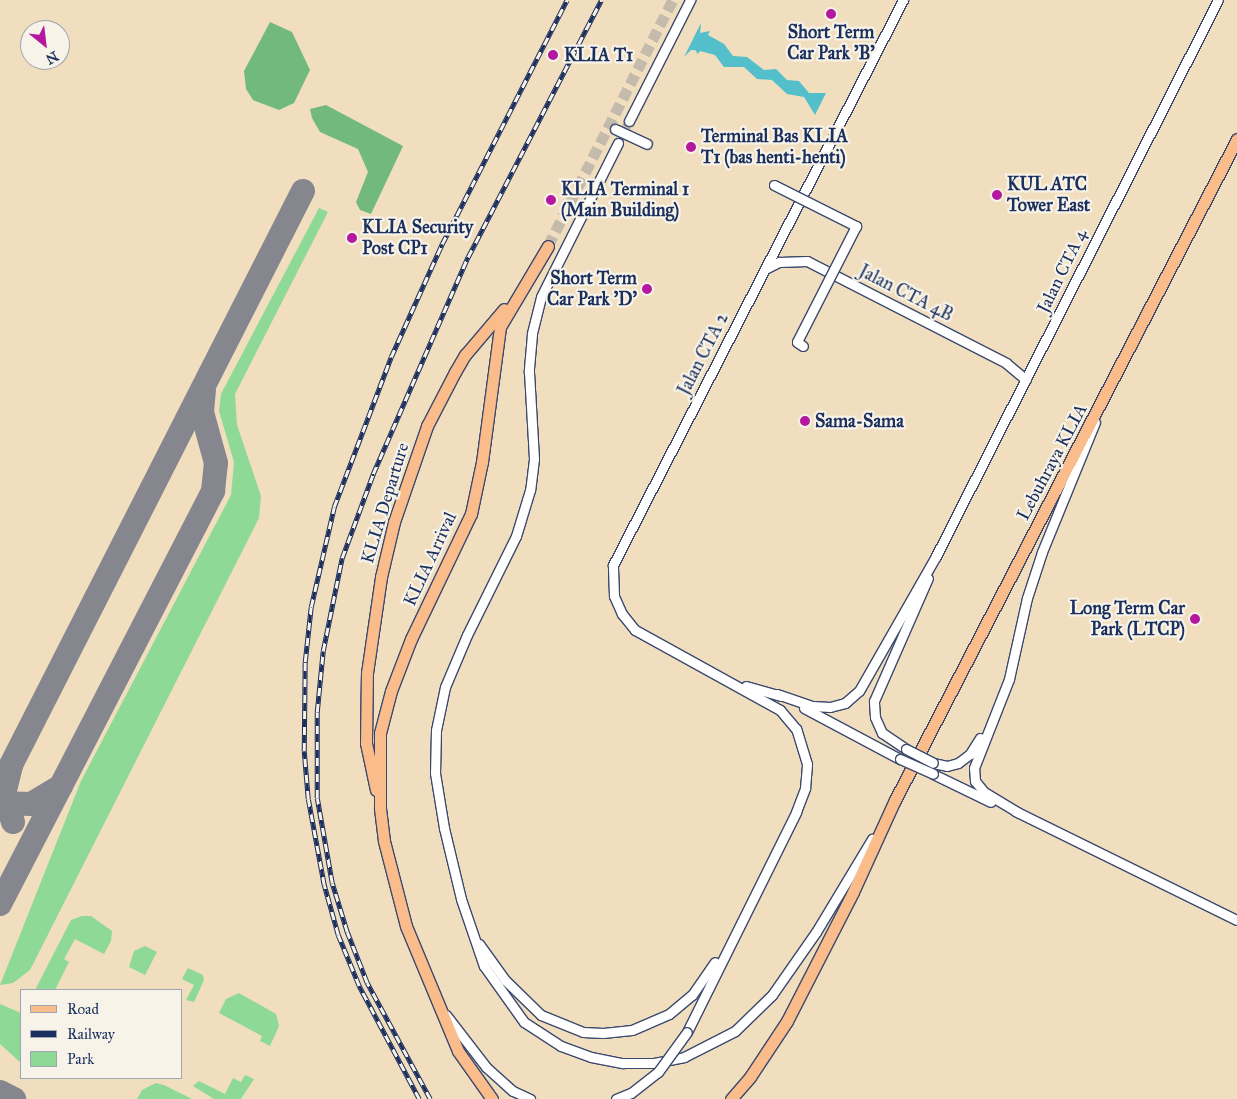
<!DOCTYPE html>
<html>
<head>
<meta charset="utf-8">
<style>
  body { margin:0 }
  #map { position:relative; width:1237px; height:1099px; overflow:hidden; background:#f0debf; font-family:"IM FELL Great Primer",serif }
  div>[style] { position:absolute }
  .green>* { inset:0; background:#8ed995 }
  .forest>* { inset:0; background:#72b97e }
  .water>* { inset:0; background:#52bfcb }
  .taxiway>* { height:24px; margin:-12px; padding:0 12px; transform-origin:12px; border-radius:12px; background:#86868e }
  .minor-tunnel>* { height:9px; margin-top:-4.5px; transform-origin:0; background:repeating-linear-gradient(90deg,#c5bbac 0 9px,transparent 0 13.5px) }
  .major-tunnel>* { height:11px; margin-top:-5.5px; transform-origin:0; background:repeating-linear-gradient(90deg,#c5bbac 0 11px,transparent 0 16.5px) }
  .roads { filter:drop-shadow(1px 0 #3b496d) drop-shadow(-1px 0 #3b496d) drop-shadow(0 1px #3b496d) drop-shadow(0 -1px #3b496d) }
  .minor>* { height:9px; margin:-4.5px; padding:0 4.5px; transform-origin:4.5px; border-radius:4.5px; background:#fff }
  .major>* { height:11px; margin:-5.5px; padding:0 5.5px; transform-origin:5.5px; border-radius:5.5px; background:#f9bc8a }
  .rail>* { height:4.5px; margin-top:-2.25px; transform-origin:0; background:repeating-linear-gradient(90deg,#f7f3e8 0 8px,#1b2f5e 0 16px); box-sizing:border-box; border-block:1px solid #1b2f5e }
  .bridges { filter:drop-shadow(1px 0 #3b496d) drop-shadow(-1px 0 #3b496d) drop-shadow(0 1px #3b496d) drop-shadow(0 -1px #3b496d) }
  .minor-bridge>* { height:9px; margin:-4.5px; padding:0 4.5px; transform-origin:4.5px; border-radius:4.5px; background:#fff }
  .dots>* { width:14px; height:14px; translate:-50% -50%; box-sizing:border-box; border:2px solid #f7f3e8; border-radius:50% }
  span { translate:-50% -50%; white-space:nowrap; text-align:center; line-height:1.15; -webkit-text-stroke:4.5px #f7f3e8; paint-order:stroke }
  .poi-label { font-size:18px; color:#1b2f5e; font-weight:700 }
  .left { translate:0 -50%; text-align:left }
  .right { translate:-100% -50%; text-align:right }
  .street-label { font-size:18px; color:#1b2f5e }
  .legend { position:absolute; left:20px; top:989px; width:162px; height:90px; box-sizing:border-box; background:#f7f3e8; border:1px solid #9fa5b1; margin:0; padding:6px 9px; list-style:none; font-size:15px; color:#1b2f5e }
  .legend li { display:flex; align-items:center; gap:10px; height:25px }
  .legend b { width:25px; border:1px solid #9fa5b1 }
  .north { position:absolute; left:20px; top:20px; width:50px; height:50px; box-sizing:border-box; background:#f7f3e8; border:1px solid #9fa5b1; border-radius:50%; rotate:151deg; font-size:14px; font-weight:700; line-height:20px; text-align:center; color:#1b2f5e }
  .north::after { content:''; display:block; margin:auto; width:18px; height:22px; background:#b5179e; clip-path:polygon(50% 0,100% 100%,50% 72%,0 100%) }
</style>
</head>
<body>
<div id="map">
  <div class="green">
    <i style="clip-path:polygon(319px 208px,328px 212px,235px 394px,237px 425px,261px 496px,259px 518px,30px 970px,13px 983px,0 985px,81px 781px,231px 495px,234px 462px,219px 411px,221px 394px)"></i>
    <i style="clip-path:polygon(82px 916px,91px 916px,112px 931px,111px 941px,104px 954px,75px 939px,64px 959px,69px 962px,55px 990px,35px 990px,71px 920px)"></i>
    <i style="clip-path:polygon(145px 946px,157px 952px,145px 975px,129px 967px,134px 951px)"></i>
    <i style="clip-path:polygon(188px 968px,203px 975px,204px 980px,194px 1002px,186px 1000px,194px 985px,182px 979px)"></i>
    <i style="clip-path:polygon(239px 993px,276px 1014px,279px 1026px,270px 1046px,260px 1041px,262px 1036px,219px 1013px,226px 999px)"></i>
    <i style="clip-path:polygon(0 1004px,21px 1013px,21px 1063px,0 1044px)"></i>
    <i style="clip-path:polygon(245px 1075px,254px 1079px,241px 1099px,214px 1099px,193px 1086px,199px 1081px,225px 1094px,233px 1078px,241px 1082px)"></i>
    <i style="clip-path:polygon(156px 1083px,164px 1085px,192px 1099px,137px 1099px,142px 1090px)"></i>
  </div>
  <div class="forest">
    <i style="clip-path:polygon(270px 22px,292px 32px,310px 70px,294px 103px,279px 110px,253px 100px,246px 89px,244px 71px)"></i>
    <i style="clip-path:polygon(326px 105px,403px 146px,371px 214px,360px 210px,356px 202px,368px 172px,358px 149px,320px 132px,312px 118px,310px 109px)"></i>
  </div>
  <div class="water">
    <i style="clip-path:polygon(701px 23px,700px 33px,710px 31px,708px 35px,724px 44px,733px 56px,747px 57px,764px 70px,776px 69px,787px 80px,799px 81px,809px 93px,826px 93px,815px 115px,804px 97px,787px 94px,772px 80px,757px 79px,744px 67px,724px 67px,715px 55px,700px 51px,698px 54px,695px 50px,691px 50px,684px 57px)"></i>
  </div>
  <div class="taxiway">
    <i style="left:0;top:803px;width:31px;rotate:2deg"></i>
    <i style="left:31px;top:804px;width:35px;rotate:-31deg"></i>
    <i style="left:13px;top:822px;width:29px;rotate:-108deg"></i>
    <i style="left:4px;top:794px;width:30px;rotate:-76deg"></i>
    <i style="left:11px;top:765px;width:644px;rotate:-63.04deg"></i>
    <i style="left:0;top:904px;width:465px;rotate:-62.7deg"></i>
    <i style="left:213px;top:491px;width:28px;rotate:-84deg"></i>
    <i style="left:216px;top:463px;width:53px;rotate:-105.4deg"></i>
    <i style="left:202px;top:412px;width:22px;rotate:-85deg"></i>
    <i style="left:0;top:1092px;width:16px;rotate:27deg"></i>
  </div>
  <div class="minor-tunnel">
    <i style="left:618px;top:143px;width:25px;rotate:-63deg"></i>
  </div>
  <div class="major-tunnel">
    <i style="left:548px;top:246px;width:276px;rotate:-63.1deg"></i>
  </div>
  <div class="roads">
    <div class="minor">
      <i style="left:629px;top:121px;width:136px;rotate:-63.2deg"></i>
      <i style="left:618px;top:143px;width:172px;rotate:116.6deg"></i>
      <i style="left:541px;top:297px;width:38px;rotate:104deg"></i>
      <i style="left:532px;top:334px;width:38px;rotate:95deg"></i>
      <i style="left:529px;top:372px;width:87px;rotate:86.7deg"></i>
      <i style="left:534px;top:459px;width:31px;rotate:97deg"></i>
      <i style="left:530px;top:490px;width:48px;rotate:106.9deg"></i>
      <i style="left:516px;top:536px;width:110px;rotate:116.3deg"></i>
      <i style="left:467px;top:635px;width:56px;rotate:112.9deg"></i>
      <i style="left:445px;top:687px;width:44px;rotate:101.8deg"></i>
      <i style="left:436px;top:730px;width:43px;rotate:91.3deg"></i>
      <i style="left:435px;top:773px;width:56px;rotate:80.7deg"></i>
      <i style="left:444px;top:828px;width:73px;rotate:76.5deg"></i>
      <i style="left:461px;top:899px;width:71px;rotate:71.1deg"></i>
      <i style="left:484px;top:966px;width:69px;rotate:54.5deg"></i>
      <i style="left:524px;top:1022px;width:44px;rotate:33deg"></i>
      <i style="left:561px;top:1046px;width:32px;rotate:20deg"></i>
      <i style="left:591px;top:1057px;width:33px;rotate:11deg"></i>
      <i style="left:623px;top:1063px;width:31px"></i>
      <i style="left:654px;top:1063px;width:31px;rotate:-11deg"></i>
      <i style="left:684px;top:1057px;width:57px;rotate:-27deg"></i>
      <i style="left:735px;top:1031px;width:52px;rotate:-44.2deg"></i>
      <i style="left:772px;top:995px;width:77px;rotate:-55.1deg"></i>
      <i style="left:816px;top:932px;width:109px;rotate:-58.9deg"></i>
      <i style="left:765px;top:269px;width:16px;rotate:-27deg"></i>
      <i style="left:779px;top:262px;width:28px;rotate:-2deg"></i>
      <i style="left:807px;top:261px;width:224px;rotate:27.1deg"></i>
      <i style="left:1006px;top:363px;width:26px;rotate:40deg"></i>
      <i style="left:746px;top:686px;width:36px;rotate:16deg"></i>
      <i style="left:777px;top:694px;width:37px;rotate:19deg"></i>
      <i style="left:812px;top:706px;width:18px;rotate:3deg"></i>
      <i style="left:830px;top:707px;width:16px;rotate:-15deg"></i>
      <i style="left:845px;top:703px;width:18px;rotate:-41deg"></i>
      <i style="left:859px;top:691px;width:155px;rotate:-60.3deg"></i>
      <i style="left:936px;top:556px;width:623px;rotate:-63.11deg"></i>
      <i style="left:804px;top:708px;width:109px;rotate:28deg"></i>
      <i style="left:906px;top:749px;width:29px;rotate:-146deg"></i>
      <i style="left:882px;top:733px;width:17px;rotate:-114deg"></i>
      <i style="left:875px;top:717px;width:16px;rotate:-94deg"></i>
      <i style="left:874px;top:701px;width:134px;rotate:-66.3deg"></i>
      <i style="left:933px;top:763px;width:14px;rotate:12deg"></i>
      <i style="left:947px;top:766px;width:11px;rotate:-15deg"></i>
      <i style="left:958px;top:763px;width:15px;rotate:-37deg"></i>
      <i style="left:970px;top:754px;width:19px;rotate:-58deg"></i>
      <i style="left:933px;top:774px;width:64px;rotate:25.8deg"></i>
      <i style="left:1015px;top:811px;width:247px;rotate:26.2deg"></i>
      <i style="left:1019px;top:813px;width:41px;rotate:-149deg"></i>
      <i style="left:984px;top:792px;width:14px;rotate:-129deg"></i>
      <i style="left:975px;top:781px;width:13px;rotate:-94deg"></i>
      <i style="left:974px;top:768px;width:96px;rotate:-68.5deg"></i>
      <i style="left:1009px;top:679px;width:83px;rotate:-77.5deg"></i>
      <i style="left:1027px;top:598px;width:48px;rotate:-71.9deg"></i>
      <i style="left:1042px;top:552px;width:140px;rotate:-67.8deg"></i>
      <i style="left:479px;top:944px;width:44px;rotate:54.2deg"></i>
      <i style="left:505px;top:980px;width:50px;rotate:44.2deg"></i>
      <i style="left:541px;top:1015px;width:45px;rotate:22deg"></i>
      <i style="left:583px;top:1032px;width:20px;rotate:3deg"></i>
      <i style="left:603px;top:1033px;width:29px;rotate:-6deg"></i>
      <i style="left:632px;top:1030px;width:40px;rotate:-23.4deg"></i>
      <i style="left:669px;top:1014px;width:30px;rotate:-40deg"></i>
      <i style="left:692px;top:995px;width:40px;rotate:-55.1deg"></i>
      <i style="left:446px;top:1015px;width:66px;rotate:52.4deg"></i>
      <i style="left:486px;top:1067px;width:36px;rotate:42deg"></i>
      <i style="left:513px;top:1091px;width:19px;rotate:25deg"></i>
      <i style="left:687px;top:1032px;width:246px;rotate:-63.6deg"></i>
      <i style="left:796px;top:812px;width:26px;rotate:-69deg"></i>
      <i style="left:805px;top:788px;width:24px;rotate:-85deg"></i>
      <i style="left:807px;top:764px;width:37px;rotate:-107deg"></i>
      <i style="left:796px;top:729px;width:25px;rotate:-130deg"></i>
      <i style="left:780px;top:710px;width:166px;rotate:-151.1deg"></i>
      <i style="left:635px;top:630px;width:21px;rotate:-129deg"></i>
      <i style="left:622px;top:614px;width:20px;rotate:-114deg"></i>
      <i style="left:614px;top:596px;width:31px;rotate:-92deg"></i>
      <i style="left:613px;top:565px;width:635px;rotate:-62.83deg"></i>
    </div>
    <div class="major">
      <i style="left:376px;top:790px;width:48px;rotate:-102deg"></i>
      <i style="left:366px;top:743px;width:70px;rotate:-89.2deg"></i>
      <i style="left:367px;top:673px;width:97px;rotate:-81.7deg"></i>
      <i style="left:381px;top:577px;width:57px;rotate:-76.7deg"></i>
      <i style="left:394px;top:522px;width:102px;rotate:-71deg"></i>
      <i style="left:427px;top:426px;width:61px;rotate:-62.6deg"></i>
      <i style="left:455px;top:372px;width:20px;rotate:-60deg"></i>
      <i style="left:465px;top:355px;width:60px;rotate:-49.7deg"></i>
      <i style="left:492px;top:1099px;width:59px;rotate:-125.3deg"></i>
      <i style="left:458px;top:1051px;width:135px;rotate:-112.6deg"></i>
      <i style="left:406px;top:926px;width:88px;rotate:-104.5deg"></i>
      <i style="left:384px;top:841px;width:34px;rotate:-97deg"></i>
      <i style="left:380px;top:807px;width:74px;rotate:-90deg"></i>
      <i style="left:380px;top:733px;width:43px;rotate:-75.3deg"></i>
      <i style="left:391px;top:691px;width:56px;rotate:-69deg"></i>
      <i style="left:411px;top:639px;width:139px;rotate:-64.4deg"></i>
      <i style="left:471px;top:514px;width:53px;rotate:-78.1deg"></i>
      <i style="left:482px;top:462px;width:136px;rotate:-82.4deg"></i>
      <i style="left:500px;top:327px;width:94px;rotate:-59.3deg"></i>
      <i style="left:731px;top:1099px;width:29px;rotate:-49deg"></i>
      <i style="left:750px;top:1077px;width:67px;rotate:-56.5deg"></i>
      <i style="left:787px;top:1021px;width:145px;rotate:-62.9deg"></i>
      <i style="left:853px;top:892px;width:101px;rotate:-65.5deg"></i>
      <i style="left:895px;top:800px;width:744px;rotate:-62.64deg"></i>
    </div>
  </div>
  <div class="rail">
    <i style="left:419px;top:1099px;width:128px;rotate:-118deg"></i>
    <i style="left:359px;top:986px;width:55px;rotate:-112.4deg"></i>
    <i style="left:338px;top:935px;width:52px;rotate:-105.6deg"></i>
    <i style="left:324px;top:885px;width:87px;rotate:-100.5deg"></i>
    <i style="left:308px;top:799px;width:48px;rotate:-94.8deg"></i>
    <i style="left:304px;top:751px;width:89px;rotate:-89.4deg"></i>
    <i style="left:305px;top:662px;width:55px;rotate:-83.8deg"></i>
    <i style="left:311px;top:607px;width:103px;rotate:-77deg"></i>
    <i style="left:334px;top:507px;width:160px;rotate:-69.2deg"></i>
    <i style="left:391px;top:357px;width:124px;rotate:-65.7deg"></i>
    <i style="left:442px;top:244px;width:274px;rotate:-62.9deg"></i>
    <i style="left:430px;top:1099px;width:132px;rotate:-118.5deg"></i>
    <i style="left:367px;top:983px;width:55px;rotate:-111.4deg"></i>
    <i style="left:347px;top:932px;width:51px;rotate:-107deg"></i>
    <i style="left:332px;top:883px;width:86px;rotate:-100deg"></i>
    <i style="left:317px;top:798px;width:86px;rotate:-90deg"></i>
    <i style="left:317px;top:712px;width:61px;rotate:-84.4deg"></i>
    <i style="left:323px;top:651px;width:95px;rotate:-78.5deg"></i>
    <i style="left:342px;top:558px;width:90px;rotate:-69.7deg"></i>
    <i style="left:373px;top:474px;width:237px;rotate:-66.4deg"></i>
    <i style="left:468px;top:257px;width:289px;rotate:-62.6deg"></i>
  </div>
  <div class="bridges">
    <div class="minor-bridge">
      <i style="left:615px;top:129px;width:35px;rotate:25deg"></i>
      <i style="left:774px;top:185px;width:92px;rotate:26.6deg"></i>
      <i style="left:856px;top:226px;width:130px;rotate:117deg"></i>
      <i style="left:797px;top:342px;width:7px;rotate:34deg"></i>
      <i style="left:906px;top:749px;width:30px;rotate:27deg"></i>
      <i style="left:900px;top:759px;width:36px;rotate:24deg"></i>
      <i style="left:616px;top:1099px;width:16px;rotate:-22deg"></i>
      <i style="left:631px;top:1093px;width:34px;rotate:-38deg"></i>
      <i style="left:658px;top:1072px;width:49px;rotate:-54.1deg"></i>
    </div>
  </div>
  <div class="dots">
    <i style="left:831px;top:14px;background:#b5179e"></i>
    <i style="left:553px;top:55px;background:#b5179e"></i>
    <i style="left:691px;top:147px;background:#b5179e"></i>
    <i style="left:997px;top:195px;background:#b5179e"></i>
    <i style="left:551px;top:200px;background:#b5179e"></i>
    <i style="left:352px;top:238px;background:#b5179e"></i>
    <i style="left:647px;top:289px;background:#b5179e"></i>
    <i style="left:805px;top:421px;background:#b5179e"></i>
    <i style="left:1195px;top:619px;background:#b5179e"></i>
  </div>
  <div class="poi-label">
    <span style="left:831px;top:43px">Short Term<br>Car Park 'B'</span>
    <span class="left" style="left:564px;top:55px">KLIA T1</span>
    <span class="left" style="left:701px;top:147px">Terminal Bas KLIA<br>T1 (bas henti-henti)</span>
    <span class="left" style="left:1007px;top:195px">KUL ATC<br>Tower East</span>
    <span class="left" style="left:561px;top:200px">KLIA Terminal 1<br>(Main Building)</span>
    <span class="left" style="left:362px;top:238px">KLIA Security<br>Post CP1</span>
    <span class="right" style="left:637px;top:289px">Short Term<br>Car Park 'D'</span>
    <span class="left" style="left:815px;top:421px">Sama-Sama</span>
    <span class="right" style="left:1185px;top:619px">Long Term Car<br>Park (LTCP)</span>
  </div>
  <div class="street-label">
    <span style="left:1062px;top:271px;rotate:-64deg">Jalan CTA 4</span>
    <span style="left:906px;top:293px;rotate:27deg">Jalan CTA 4B</span>
    <span style="left:703px;top:354px;rotate:-63deg">Jalan CTA 2</span>
    <span style="left:1052px;top:462px;rotate:-62deg">Lebuhraya KLIA</span>
    <span style="left:385px;top:503px;rotate:-73deg">KLIA Departure</span>
    <span style="left:430px;top:559px;rotate:-65deg">KLIA Arrival</span>
  </div>
  <ul class="legend">
  <li><b style="height:6px;background:#f9bc8a"></b>Road</li>
  <li><b style="height:6px;background:#1b2f5e"></b>Railway</li>
  <li><b style="height:14px;background:#8ed995"></b>Park</li>
  </ul>
  <div class="north">N</div>
</div>
</body>
</html>
